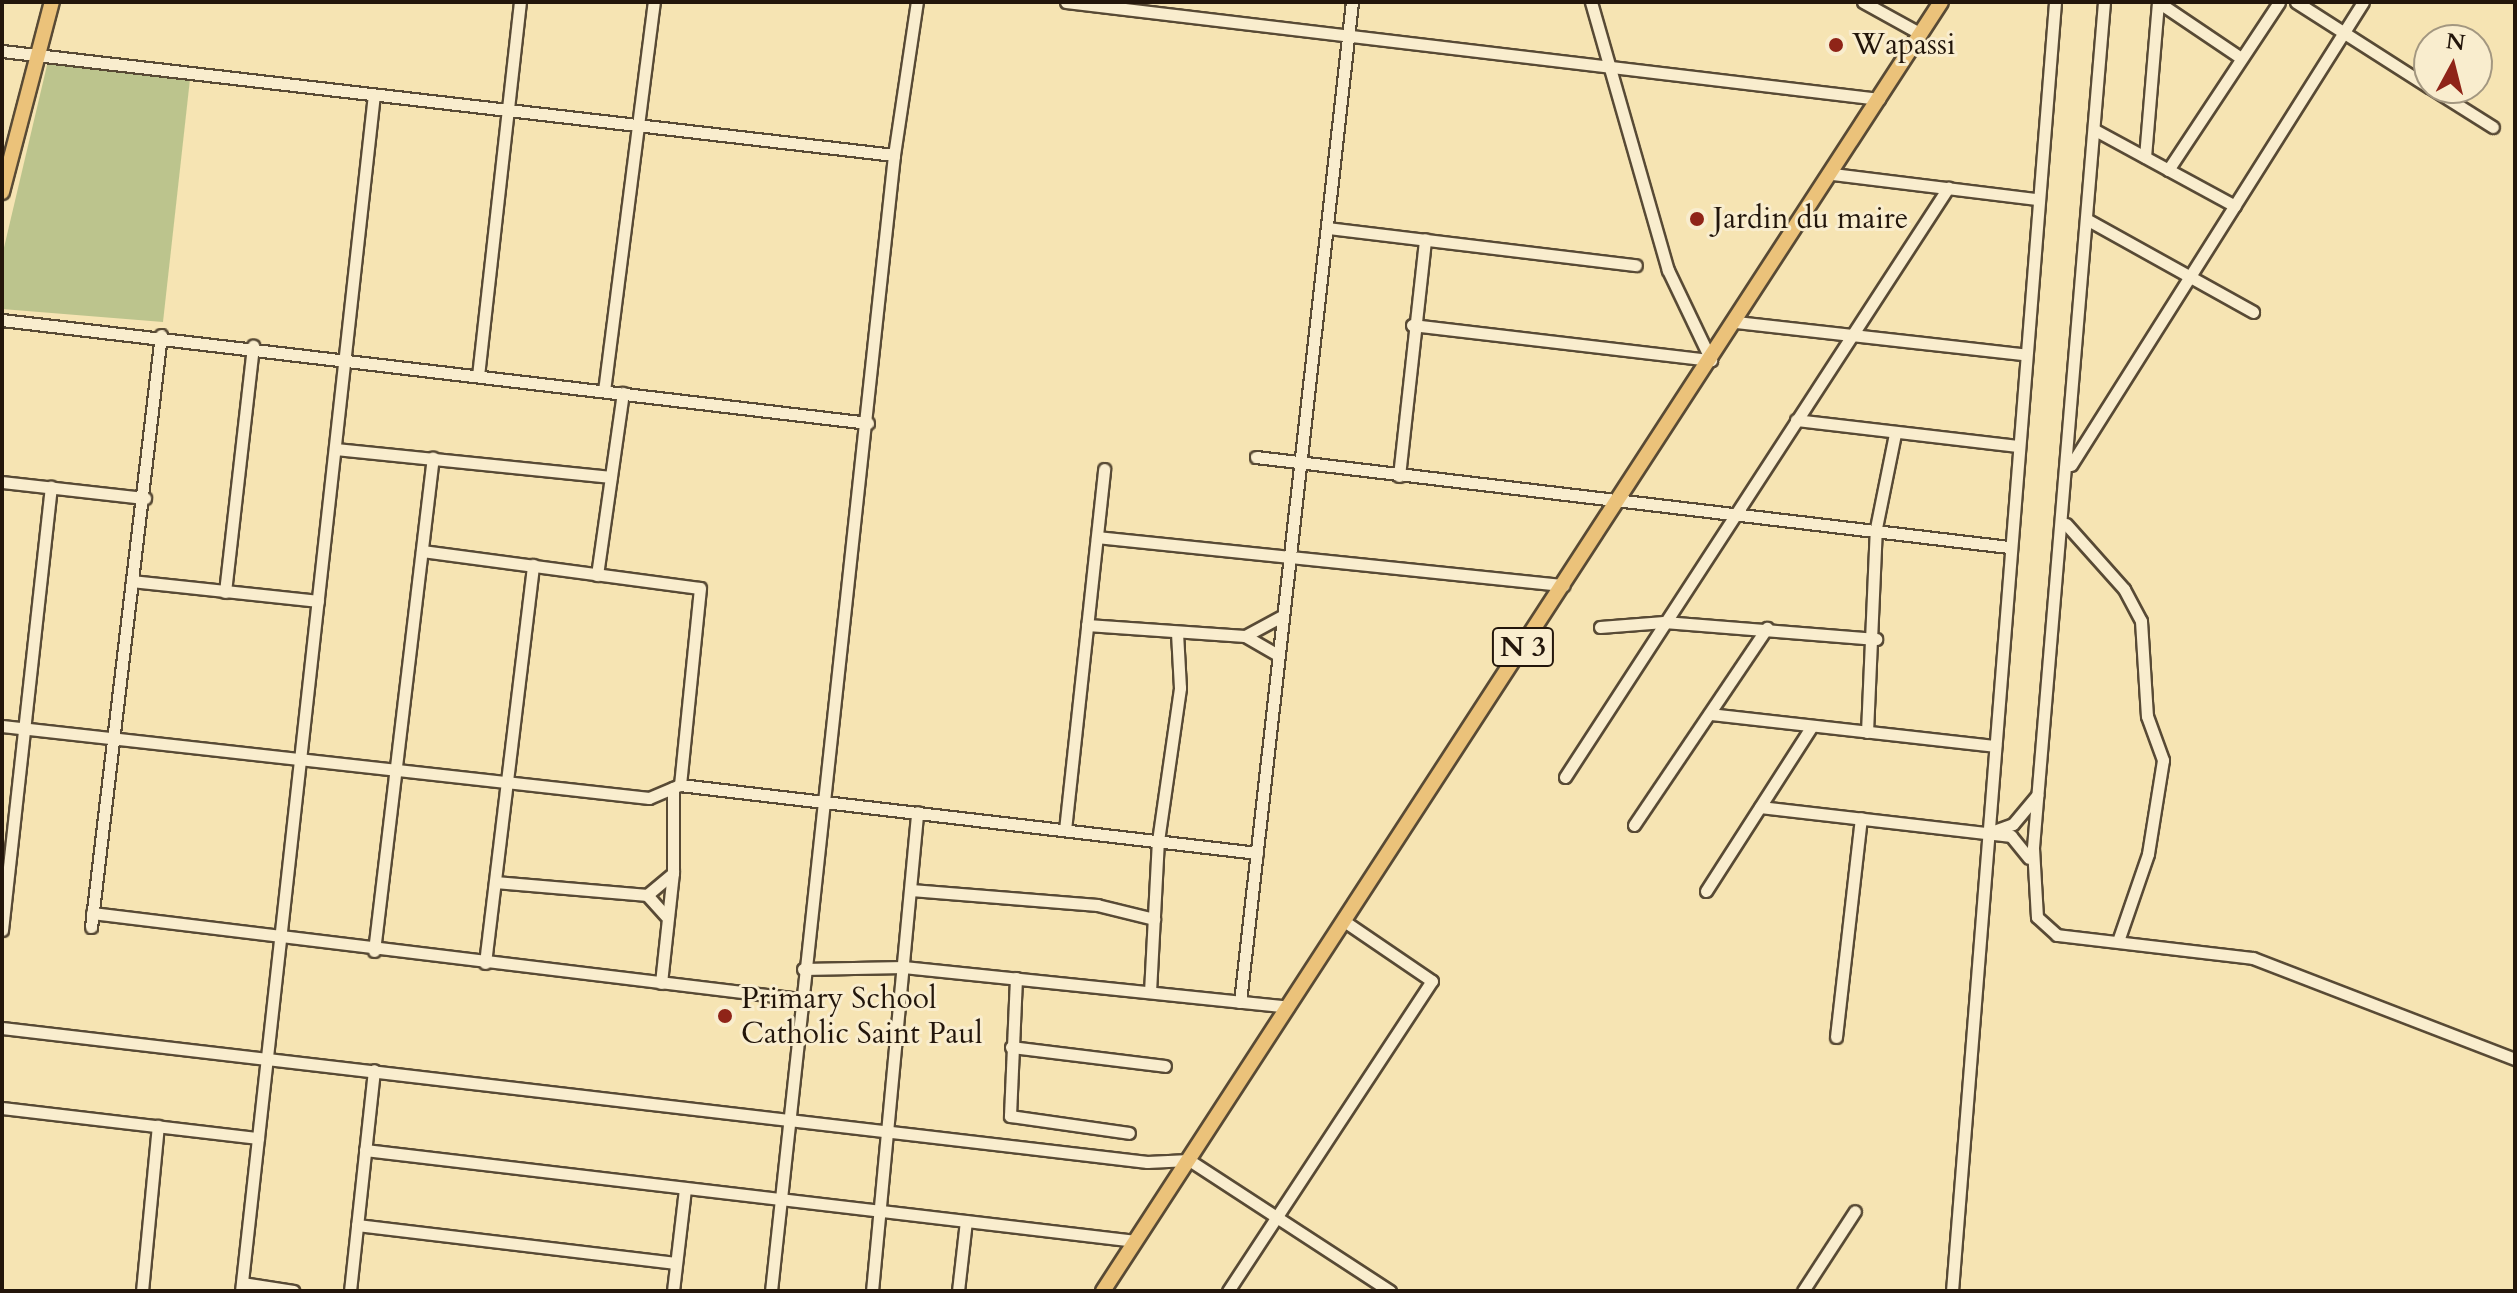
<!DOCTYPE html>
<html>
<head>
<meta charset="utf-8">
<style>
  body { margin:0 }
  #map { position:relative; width:2517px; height:1293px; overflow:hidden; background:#f6e4b3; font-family:Cardo,serif }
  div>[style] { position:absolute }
  .green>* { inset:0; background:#bcc48d }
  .roads { filter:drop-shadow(2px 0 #584a35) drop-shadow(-2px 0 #584a35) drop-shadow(0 2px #584a35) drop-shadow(0 -2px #584a35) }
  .minor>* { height:11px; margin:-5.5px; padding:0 5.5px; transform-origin:5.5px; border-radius:5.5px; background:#f9edce }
  .major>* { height:14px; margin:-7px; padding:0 7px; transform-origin:7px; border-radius:7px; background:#ebc27a }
  .dots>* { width:22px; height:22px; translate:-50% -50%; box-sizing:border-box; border:4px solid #f9edce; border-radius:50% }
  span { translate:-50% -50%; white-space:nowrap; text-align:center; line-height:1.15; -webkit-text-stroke:6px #f9edce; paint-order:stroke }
  .shield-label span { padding:2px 6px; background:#f9edce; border:2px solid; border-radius:6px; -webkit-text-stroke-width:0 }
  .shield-label { font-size:28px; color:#23160b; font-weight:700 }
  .poi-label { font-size:30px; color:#23160b }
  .left { translate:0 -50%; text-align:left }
  .frame { position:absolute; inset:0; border:4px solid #23160b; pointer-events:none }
  .north { position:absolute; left:2413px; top:24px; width:80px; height:80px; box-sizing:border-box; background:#f9edce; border:2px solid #a39780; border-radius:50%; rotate:7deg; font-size:22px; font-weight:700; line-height:32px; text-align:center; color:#23160b }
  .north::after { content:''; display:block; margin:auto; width:28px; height:36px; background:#8f2418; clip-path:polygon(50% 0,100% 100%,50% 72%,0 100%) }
</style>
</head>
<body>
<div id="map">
  <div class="green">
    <i style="clip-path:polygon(48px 61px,190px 79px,163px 322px,2px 309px,2px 256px)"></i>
  </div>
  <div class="roads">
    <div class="minor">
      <i style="left:1066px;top:2px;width:819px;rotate:6.8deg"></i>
      <i style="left:1591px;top:2px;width:279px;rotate:74deg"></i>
      <i style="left:1668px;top:270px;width:100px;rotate:64.5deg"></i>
      <i style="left:1863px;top:2px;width:66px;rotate:28.9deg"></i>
      <i style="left:2104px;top:2px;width:849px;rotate:94.8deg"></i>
      <i style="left:2033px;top:848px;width:69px;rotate:86.7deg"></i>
      <i style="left:2037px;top:917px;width:27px;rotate:42deg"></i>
      <i style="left:2057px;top:935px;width:197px;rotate:6.7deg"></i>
      <i style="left:2253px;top:958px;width:281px;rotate:21.1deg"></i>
      <i style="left:2158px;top:2px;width:97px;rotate:34deg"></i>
      <i style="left:2296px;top:2px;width:158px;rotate:32.6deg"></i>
      <i style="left:2px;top:51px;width:898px;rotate:6.65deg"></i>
      <i style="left:2431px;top:88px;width:73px;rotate:32.2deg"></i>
      <i style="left:2095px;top:130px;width:159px;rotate:28.5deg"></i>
      <i style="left:2145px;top:157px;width:156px;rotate:-85.2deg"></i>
      <i style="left:2168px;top:170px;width:201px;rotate:-56.5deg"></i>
      <i style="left:1832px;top:174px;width:205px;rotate:7deg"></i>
      <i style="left:2088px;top:220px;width:189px;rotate:29.1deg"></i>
      <i style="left:1328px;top:228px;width:310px;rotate:6.9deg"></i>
      <i style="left:2px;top:320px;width:872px;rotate:6.78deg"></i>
      <i style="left:1736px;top:322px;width:288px;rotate:6.4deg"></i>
      <i style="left:1412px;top:325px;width:301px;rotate:6.7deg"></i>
      <i style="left:478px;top:376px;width:376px;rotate:-83.6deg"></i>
      <i style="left:604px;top:391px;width:392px;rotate:-82.7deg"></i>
      <i style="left:1796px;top:420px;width:222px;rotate:6.7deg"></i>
      <i style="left:336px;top:449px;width:276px;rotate:5.8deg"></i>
      <i style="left:1256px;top:457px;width:757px;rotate:6.82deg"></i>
      <i style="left:2071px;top:465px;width:547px;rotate:-57.76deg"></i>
      <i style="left:1399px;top:476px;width:238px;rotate:-83.7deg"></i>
      <i style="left:2px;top:482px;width:144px;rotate:6.4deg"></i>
      <i style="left:2066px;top:524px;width:87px;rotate:48.3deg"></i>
      <i style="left:2124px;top:589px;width:36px;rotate:62deg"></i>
      <i style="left:2141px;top:621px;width:95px;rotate:86.4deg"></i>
      <i style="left:2147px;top:716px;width:47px;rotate:70deg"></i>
      <i style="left:2163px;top:760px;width:95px;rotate:99.1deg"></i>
      <i style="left:2148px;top:854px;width:92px;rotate:109deg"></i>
      <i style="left:1097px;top:537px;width:469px;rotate:5.9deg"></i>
      <i style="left:422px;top:551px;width:280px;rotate:7.6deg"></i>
      <i style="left:700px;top:588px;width:198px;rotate:95.8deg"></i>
      <i style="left:597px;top:575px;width:184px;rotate:-81.9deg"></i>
      <i style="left:132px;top:581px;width:187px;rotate:6.1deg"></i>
      <i style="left:225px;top:592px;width:248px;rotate:-83.5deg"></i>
      <i style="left:1087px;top:625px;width:158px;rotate:4deg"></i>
      <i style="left:1245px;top:636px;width:39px;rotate:30deg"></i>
      <i style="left:1600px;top:627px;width:64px;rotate:-4.5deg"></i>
      <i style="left:1664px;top:622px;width:213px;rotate:4.6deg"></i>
      <i style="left:1245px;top:636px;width:42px;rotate:-28.4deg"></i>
      <i style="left:1710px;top:714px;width:287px;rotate:6.4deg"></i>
      <i style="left:2px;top:726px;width:651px;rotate:6.35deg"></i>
      <i style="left:649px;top:798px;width:34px;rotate:-23deg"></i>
      <i style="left:680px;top:785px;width:581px;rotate:6.72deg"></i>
      <i style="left:1867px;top:732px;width:204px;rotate:-87.5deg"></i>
      <i style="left:1876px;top:528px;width:96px;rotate:-78.6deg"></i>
      <i style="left:1565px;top:777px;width:703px;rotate:-56.97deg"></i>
      <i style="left:1760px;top:807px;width:253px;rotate:6.6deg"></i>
      <i style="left:2011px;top:836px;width:28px;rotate:51deg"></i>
      <i style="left:1634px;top:825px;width:238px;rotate:-56deg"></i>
      <i style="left:1065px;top:830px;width:363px;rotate:-83.8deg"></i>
      <i style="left:1994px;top:831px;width:20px;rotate:-20deg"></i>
      <i style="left:2013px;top:824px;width:38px;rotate:-50deg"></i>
      <i style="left:495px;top:882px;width:153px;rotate:4.9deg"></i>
      <i style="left:647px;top:895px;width:34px;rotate:-40deg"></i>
      <i style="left:673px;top:873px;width:85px;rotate:-90deg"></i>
      <i style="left:911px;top:890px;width:187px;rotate:4.6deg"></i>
      <i style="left:1097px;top:905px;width:59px;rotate:13.8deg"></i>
      <i style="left:1706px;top:891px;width:196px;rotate:-57.3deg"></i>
      <i style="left:647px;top:895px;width:28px;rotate:48deg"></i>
      <i style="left:92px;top:913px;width:713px;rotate:6.93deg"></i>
      <i style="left:91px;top:927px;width:596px;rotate:-83.26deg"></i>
      <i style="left:2px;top:930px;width:446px;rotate:-83.7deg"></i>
      <i style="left:374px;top:951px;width:497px;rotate:-83.2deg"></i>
      <i style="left:485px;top:963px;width:401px;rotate:-83.1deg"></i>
      <i style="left:803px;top:969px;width:101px;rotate:-1.1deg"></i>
      <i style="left:904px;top:967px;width:386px;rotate:5.9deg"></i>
      <i style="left:1016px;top:978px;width:138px;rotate:92.5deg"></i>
      <i style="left:1010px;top:1116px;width:120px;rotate:8.1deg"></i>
      <i style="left:661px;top:983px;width:111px;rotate:-83.8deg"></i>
      <i style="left:1150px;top:992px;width:151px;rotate:-87deg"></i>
      <i style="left:1158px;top:841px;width:155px;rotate:-81.8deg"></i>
      <i style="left:1180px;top:688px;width:55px;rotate:-93.1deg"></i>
      <i style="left:1240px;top:1002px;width:1006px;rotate:-83.61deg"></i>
      <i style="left:2px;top:1028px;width:1153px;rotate:6.67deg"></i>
      <i style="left:1147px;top:1162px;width:42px;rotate:-2.7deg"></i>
      <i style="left:1189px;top:1160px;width:240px;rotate:33.1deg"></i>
      <i style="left:1836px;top:1037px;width:220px;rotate:-83.5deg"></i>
      <i style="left:1011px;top:1047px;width:155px;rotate:7deg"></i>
      <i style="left:2px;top:1108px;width:258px;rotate:6.7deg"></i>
      <i style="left:365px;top:1150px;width:776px;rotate:6.73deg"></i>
      <i style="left:357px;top:1225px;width:321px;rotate:6.8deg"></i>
      <i style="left:242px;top:1283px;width:52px;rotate:8.9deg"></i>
      <i style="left:142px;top:1291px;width:166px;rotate:-84.5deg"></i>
      <i style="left:241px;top:1291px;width:1204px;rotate:-83.66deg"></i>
      <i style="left:350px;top:1291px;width:222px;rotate:-83.8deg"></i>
      <i style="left:673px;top:1291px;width:103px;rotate:-83.3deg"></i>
      <i style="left:771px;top:1291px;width:1143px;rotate:-83.82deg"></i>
      <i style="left:894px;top:155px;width:155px;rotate:-81.5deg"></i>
      <i style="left:872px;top:1291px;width:481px;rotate:-84.6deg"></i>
      <i style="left:958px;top:1291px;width:70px;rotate:-83.5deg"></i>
      <i style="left:1228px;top:1291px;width:371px;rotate:-56.7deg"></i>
      <i style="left:1432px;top:981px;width:107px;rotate:-145.7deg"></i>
      <i style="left:1803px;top:1291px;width:95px;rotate:-57deg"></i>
      <i style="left:1952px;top:1291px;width:1293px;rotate:-85.43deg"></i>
    </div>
    <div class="major">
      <i style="left:2px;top:192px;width:196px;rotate:-75.3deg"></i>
      <i style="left:1103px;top:1291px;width:1537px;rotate:-56.97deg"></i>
    </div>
  </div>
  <div class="dots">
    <i style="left:1836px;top:45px;background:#8f2418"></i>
    <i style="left:1697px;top:219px;background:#8f2418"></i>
    <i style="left:725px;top:1016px;background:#8f2418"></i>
  </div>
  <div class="shield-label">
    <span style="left:1523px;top:647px">N 3</span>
  </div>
  <div class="poi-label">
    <span class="left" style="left:1852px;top:45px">Wapassi</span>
    <span class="left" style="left:1713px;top:219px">Jardin du maire</span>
    <span class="left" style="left:741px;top:1016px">Primary School<br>Catholic Saint Paul</span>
  </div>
  <div class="frame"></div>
  <div class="north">N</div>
</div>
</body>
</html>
